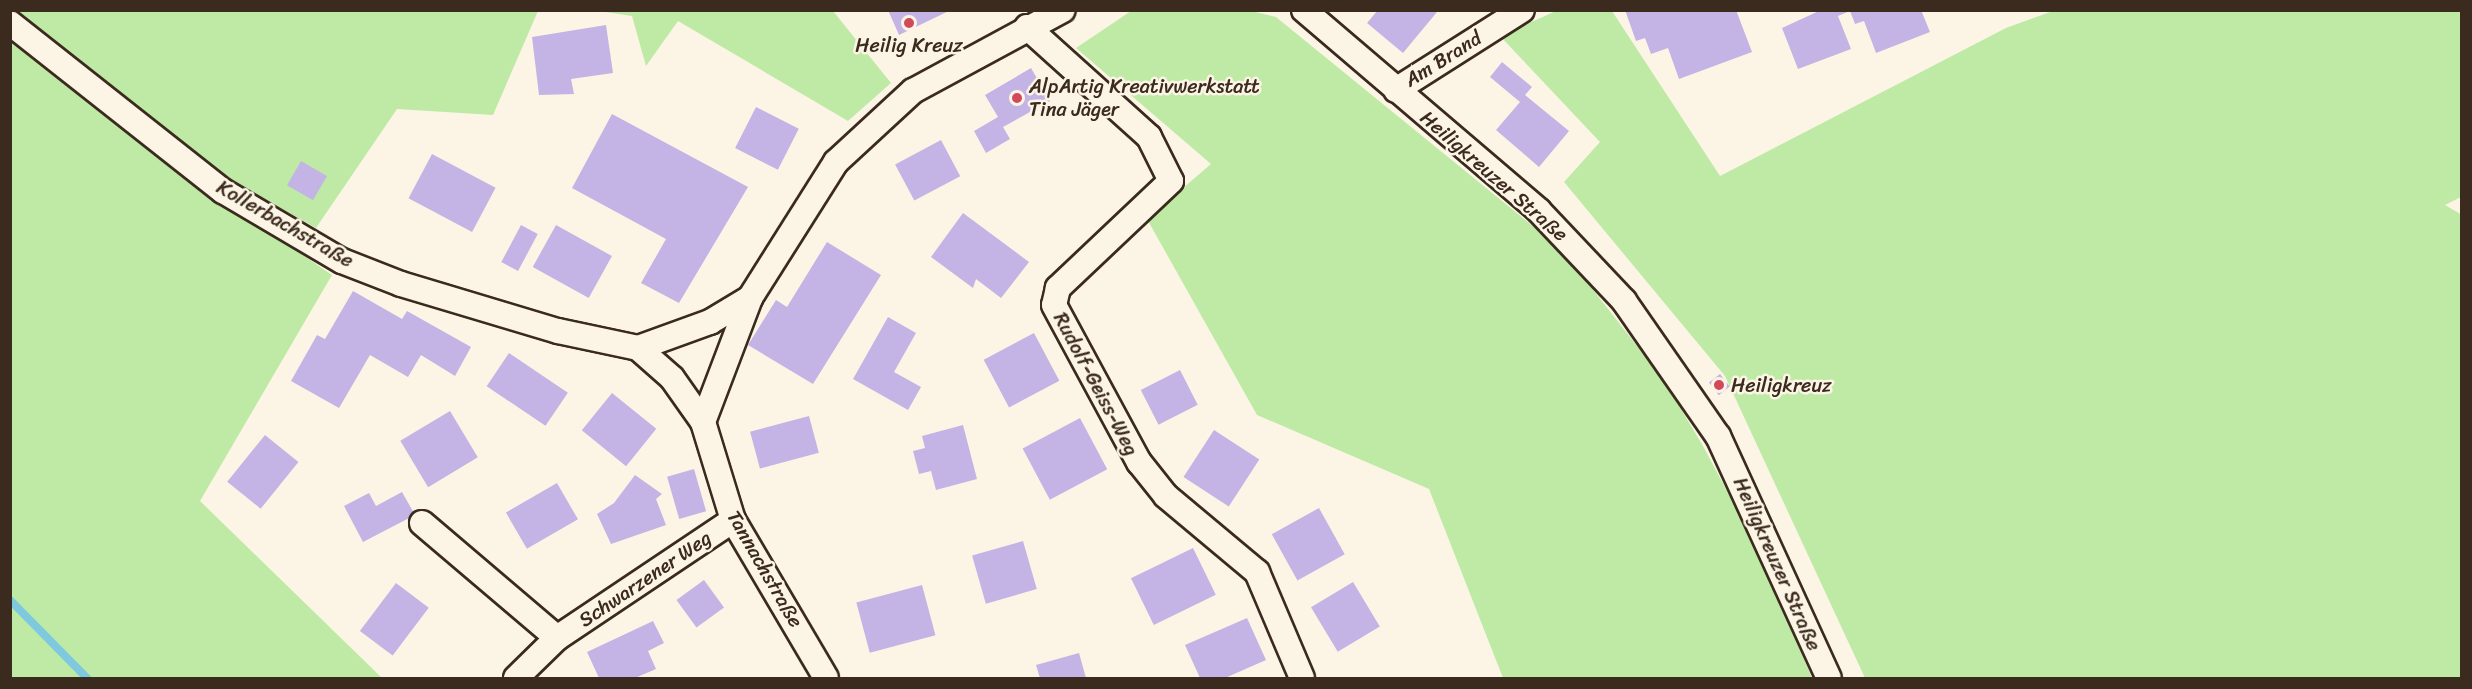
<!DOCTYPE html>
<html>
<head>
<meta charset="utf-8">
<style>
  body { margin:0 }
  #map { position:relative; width:2472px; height:689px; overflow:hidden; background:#fcf5e5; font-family:Sriracha,sans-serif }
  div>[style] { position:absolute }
  .green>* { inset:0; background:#beeaa6 }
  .stream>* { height:8px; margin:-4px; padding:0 4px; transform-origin:4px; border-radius:4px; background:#7fc9df }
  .building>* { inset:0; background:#c3b4e5; transform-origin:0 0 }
  .roads { filter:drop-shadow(2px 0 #3b2a1e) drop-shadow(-2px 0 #3b2a1e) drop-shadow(0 2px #3b2a1e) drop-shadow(0 -2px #3b2a1e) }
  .street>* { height:24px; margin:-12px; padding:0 12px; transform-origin:12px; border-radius:12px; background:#fcf5e5 }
  .dots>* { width:16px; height:16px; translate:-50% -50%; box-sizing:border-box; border:3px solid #fcf5e5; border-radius:50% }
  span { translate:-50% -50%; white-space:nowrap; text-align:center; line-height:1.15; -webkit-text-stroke:5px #fcf5e5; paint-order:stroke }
  .poi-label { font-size:20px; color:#3b2a1e }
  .left { translate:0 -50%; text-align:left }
  .street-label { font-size:20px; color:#3b2a1e }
  .frame { position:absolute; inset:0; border:12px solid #3b2a1e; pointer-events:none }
</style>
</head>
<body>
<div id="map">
  <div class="green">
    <i style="clip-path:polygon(1247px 10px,1276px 17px,1561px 249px,1663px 379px,1703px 446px,1753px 540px,1812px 678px,1503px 678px,1429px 489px,1257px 415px,1147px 219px,1211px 164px,1076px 48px,1131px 11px)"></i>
    <i style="clip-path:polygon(12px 11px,538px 11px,493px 115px,397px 109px,316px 228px,227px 178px,159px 130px)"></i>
    <i style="clip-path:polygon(599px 11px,833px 11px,891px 83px,848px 121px,678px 21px,646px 66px,632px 16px)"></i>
    <i style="clip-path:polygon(1556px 11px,1612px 11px,1720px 176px,2006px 28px,2053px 11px,2461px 11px,2461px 197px,2445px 205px,2462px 215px,2461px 678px,1865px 678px,1725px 376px,1564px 182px,1600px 142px,1500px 36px)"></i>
    <i style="clip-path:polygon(10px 40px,145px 147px,332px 275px,200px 501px,382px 678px,11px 678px)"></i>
  </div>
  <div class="stream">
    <i style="left:10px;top:600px;width:110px;rotate:45.4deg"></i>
  </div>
  <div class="building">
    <i style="clip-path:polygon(888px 10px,951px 10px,899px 35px)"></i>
    <i style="clip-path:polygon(1378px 10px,1435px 10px,1437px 12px,1403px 53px,1367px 23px)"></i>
    <i style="clip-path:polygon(1625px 10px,1736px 10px,1752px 52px,1679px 79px,1668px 48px,1651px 54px,1645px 38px,1636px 41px)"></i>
    <i style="clip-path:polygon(1821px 10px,1921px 10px,1930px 32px,1876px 53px,1864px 21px,1855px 24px,1850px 11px,1838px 16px,1851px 49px,1798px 69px,1782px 28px)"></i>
    <i style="clip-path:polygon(606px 25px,613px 73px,571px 79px,574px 94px,539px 95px,532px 37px)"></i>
    <i style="clip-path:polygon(1502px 62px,1532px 87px,1525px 95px,1569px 131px,1539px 167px,1496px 130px,1520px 102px,1490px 77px)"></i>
    <i style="clip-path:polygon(1031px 68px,1050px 101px,1003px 127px,1010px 139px,986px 153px,974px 131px,998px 117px,985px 95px)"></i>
    <i style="left:756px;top:107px;width:48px;height:46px;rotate:27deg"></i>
    <i style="clip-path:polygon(612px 114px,748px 187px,679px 303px,641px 283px,666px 239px,572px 188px)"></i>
    <i style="left:941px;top:140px;width:41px;height:52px;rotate:62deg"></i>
    <i style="left:432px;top:154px;width:72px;height:50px;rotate:28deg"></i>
    <i style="left:301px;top:161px;width:30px;height:28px;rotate:30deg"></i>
    <i style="clip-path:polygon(963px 213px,1029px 262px,1001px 298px,976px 279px,973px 288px,931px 257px)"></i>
    <i style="left:521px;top:225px;width:19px;height:42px;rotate:28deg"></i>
    <i style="left:556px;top:225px;width:64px;height:48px;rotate:29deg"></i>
    <i style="clip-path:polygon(827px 242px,881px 275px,813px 384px,748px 345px,776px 300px,787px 307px)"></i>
    <i style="clip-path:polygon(353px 291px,402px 319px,407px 311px,471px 347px,455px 376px,421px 355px,408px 377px,370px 355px,339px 408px,291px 381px,317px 335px,325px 339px)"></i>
    <i style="clip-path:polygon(888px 317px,916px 333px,894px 372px,921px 387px,908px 410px,853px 379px)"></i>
    <i style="left:1034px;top:333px;width:54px;height:57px;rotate:62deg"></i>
    <i style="left:509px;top:353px;width:71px;height:40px;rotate:34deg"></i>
    <i style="left:1180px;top:370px;width:39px;height:44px;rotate:63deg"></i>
    <i style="left:1720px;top:374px;width:16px;height:14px;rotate:52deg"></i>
    <i style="left:612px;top:393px;width:57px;height:48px;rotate:39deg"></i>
    <i style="left:450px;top:411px;width:54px;height:58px;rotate:59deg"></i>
    <i style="left:809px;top:416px;width:38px;height:61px;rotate:75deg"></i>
    <i style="left:1080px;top:418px;width:58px;height:65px;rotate:62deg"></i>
    <i style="clip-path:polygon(963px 425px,977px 479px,936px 490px,931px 471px,919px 474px,913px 451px,925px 448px,922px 436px)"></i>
    <i style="left:1214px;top:430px;width:54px;height:56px;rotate:33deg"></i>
    <i style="left:265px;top:435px;width:43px;height:60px;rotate:39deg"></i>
    <i style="left:694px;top:469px;width:44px;height:28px;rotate:74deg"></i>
    <i style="clip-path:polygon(635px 475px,662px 494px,656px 499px,666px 525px,611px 544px,597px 514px,614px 503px)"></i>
    <i style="left:557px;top:483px;width:42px;height:59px;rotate:60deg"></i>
    <i style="clip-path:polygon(402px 492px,415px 515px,363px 542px,344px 506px,369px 493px,376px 506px)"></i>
    <i style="left:1319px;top:508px;width:53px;height:54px;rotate:61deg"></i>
    <i style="left:1023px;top:541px;width:50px;height:53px;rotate:74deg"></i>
    <i style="left:1193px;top:548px;width:52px;height:69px;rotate:64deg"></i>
    <i style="left:704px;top:580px;width:34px;height:34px;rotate:54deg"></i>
    <i style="left:1353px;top:582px;width:52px;height:49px;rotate:59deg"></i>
    <i style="left:396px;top:583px;width:41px;height:60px;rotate:37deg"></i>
    <i style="left:922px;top:585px;width:52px;height:68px;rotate:75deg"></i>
    <i style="clip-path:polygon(1247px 618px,1266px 660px,1225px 678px,1200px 678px,1185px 645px)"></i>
    <i style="clip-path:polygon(653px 621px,664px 643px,648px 651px,656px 669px,635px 678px,599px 678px,587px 652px)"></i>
    <i style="clip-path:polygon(1079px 653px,1086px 678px,1040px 678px,1036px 665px)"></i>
  </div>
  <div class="roads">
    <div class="street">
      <i style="left:1304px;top:10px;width:309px;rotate:40.5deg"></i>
      <i style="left:1539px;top:211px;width:124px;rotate:46.6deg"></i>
      <i style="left:1624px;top:301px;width:165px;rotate:55.2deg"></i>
      <i style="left:1718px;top:436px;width:266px;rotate:65.4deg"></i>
      <i style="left:10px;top:23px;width:271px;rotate:38.3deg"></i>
      <i style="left:223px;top:191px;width:138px;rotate:30.5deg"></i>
      <i style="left:342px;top:261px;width:63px;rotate:21.3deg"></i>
      <i style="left:401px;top:284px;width:164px;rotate:16.7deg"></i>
      <i style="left:558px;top:331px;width:82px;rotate:12deg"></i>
      <i style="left:638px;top:348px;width:77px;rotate:-19.9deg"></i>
      <i style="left:710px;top:322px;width:47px;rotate:-31deg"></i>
      <i style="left:1027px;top:27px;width:164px;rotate:42deg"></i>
      <i style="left:1149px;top:137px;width:49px;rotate:63.4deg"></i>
      <i style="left:1171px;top:181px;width:156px;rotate:136.6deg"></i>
      <i style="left:1058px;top:288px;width:17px;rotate:103deg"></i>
      <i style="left:1054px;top:305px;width:179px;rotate:61.6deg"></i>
      <i style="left:1139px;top:462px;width:43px;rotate:51.5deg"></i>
      <i style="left:1166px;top:496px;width:119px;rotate:39.9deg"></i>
      <i style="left:1257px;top:572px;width:115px;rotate:67deg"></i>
      <i style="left:1396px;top:90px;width:149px;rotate:-32.4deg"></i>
      <i style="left:638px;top:348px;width:45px;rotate:41.4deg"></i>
      <i style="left:672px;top:378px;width:54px;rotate:54.8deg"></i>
      <i style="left:703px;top:422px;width:102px;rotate:73deg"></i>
      <i style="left:733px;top:520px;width:183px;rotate:59.5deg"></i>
      <i style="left:703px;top:422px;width:133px;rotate:-69.2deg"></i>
      <i style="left:750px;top:298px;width:161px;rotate:-57.7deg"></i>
      <i style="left:836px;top:162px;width:105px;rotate:-42.7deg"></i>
      <i style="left:913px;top:91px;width:170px;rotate:-28.4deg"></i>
      <i style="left:422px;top:523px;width:177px;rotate:40.4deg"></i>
      <i style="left:516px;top:678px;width:57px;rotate:-44.3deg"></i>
      <i style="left:557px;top:638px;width:212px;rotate:-33.8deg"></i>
    </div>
  </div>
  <div class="dots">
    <i style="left:909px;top:23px;background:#d1495b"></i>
    <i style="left:1017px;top:98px;background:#d1495b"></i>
    <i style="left:1719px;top:385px;background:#d1495b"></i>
  </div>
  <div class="poi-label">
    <span style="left:909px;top:45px">Heilig Kreuz</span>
    <span class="left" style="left:1029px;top:98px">AlpArtig Kreativwerkstatt<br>Tina Jäger</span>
    <span class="left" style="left:1731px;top:385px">Heiligkreuz</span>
  </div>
  <div class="street-label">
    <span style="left:1443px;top:59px;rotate:-32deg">Am Brand</span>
    <span style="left:1494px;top:176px;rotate:41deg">Heiligkreuzer Straße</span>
    <span style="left:285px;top:224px;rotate:30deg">Kollerbachstraße</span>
    <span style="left:1096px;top:384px;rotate:62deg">Rudolf-Geiss-Weg</span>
    <span style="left:1777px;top:564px;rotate:66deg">Heiligkreuzer Straße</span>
    <span style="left:765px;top:569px;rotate:60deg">Tannachstraße</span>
    <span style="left:645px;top:579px;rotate:-34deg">Schwarzener Weg</span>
  </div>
  <div class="frame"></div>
</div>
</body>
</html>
